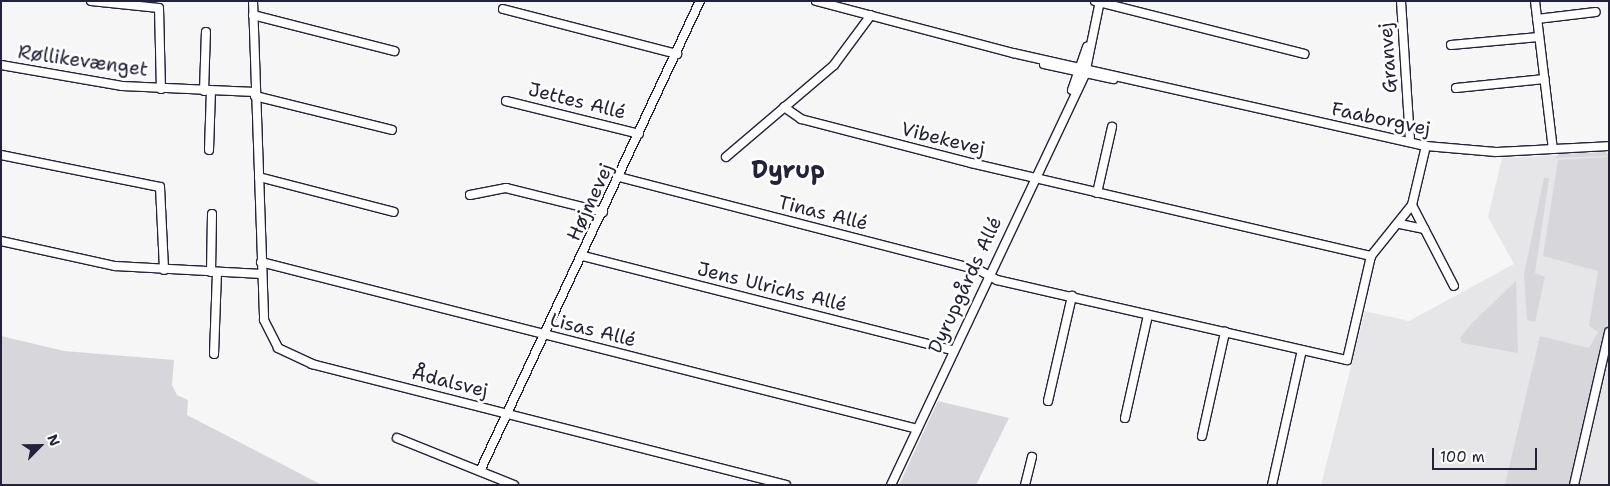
<!DOCTYPE html>
<html>
<head>
<meta charset="utf-8">
<style>
  body { margin:0 }
  #map { position:relative; width:1610px; height:486px; overflow:hidden; background:#f6f6f7; font-family:"Shantell Sans",sans-serif }
  div>[style] { position:absolute }
  .built>* { inset:0; background:#e6e6e9 }
  .green>* { inset:0; background:#d7d7db }
  .roads { filter:drop-shadow(1px 0 #22223b) drop-shadow(-1px 0 #22223b) drop-shadow(0 1px #22223b) drop-shadow(0 -1px #22223b) }
  .street>* { height:8px; margin:-4px; padding:0 4px; transform-origin:4px; border-radius:4px; background:#fff }
  span { translate:-50% -50%; white-space:nowrap; text-align:center; line-height:1.15; -webkit-text-stroke:5px #fff; paint-order:stroke }
  .street-label { font-size:19px; color:#22223b }
  .district-label { font-size:24px; color:#22223b; font-weight:700 }
  .frame { position:absolute; inset:0; border:2px solid #22223b; pointer-events:none }
  .north { position:absolute; left:15px; top:421px; width:50px; height:50px; -webkit-text-stroke:4px #fff; paint-order:stroke; rotate:67deg; font-size:14px; font-weight:700; line-height:20px; text-align:center; color:#22223b }
  .north::after { content:''; display:block; margin:auto; width:18px; height:22px; background:#22223b; clip-path:polygon(50% 0,100% 100%,50% 72%,0 100%) }
  .scale { position:absolute; left:1432px; top:448px; width:105px; height:22px; box-sizing:border-box; border:2px solid #22223b; border-top:0; padding-left:6px; font-size:15px; line-height:18px; white-space:nowrap; color:#22223b; -webkit-text-stroke:4px #fff; paint-order:stroke }
</style>
</head>
<body>
<div id="map">
  <div class="built">
    <i style="clip-path:polygon(1609px 153px,1609px 485px,1321px 485px,1365px 311px,1409px 321px,1514px 264px,1488px 217px,1502px 158px)"></i>
  </div>
  <div class="green">
    <i style="clip-path:polygon(1606px 152px,1609px 156px,1555px 158px,1559px 154px)"></i>
    <i style="clip-path:polygon(1609px 157px,1609px 314px,1570px 485px,1505px 485px,1540px 336px,1589px 348px,1598px 332px,1589px 326px,1598px 271px,1543px 256px,1558px 160px)"></i>
    <i style="clip-path:polygon(1544px 178px,1549px 178px,1548px 186px,1535px 273px,1545px 277px,1535px 322px,1527px 320px,1524px 274px)"></i>
    <i style="clip-path:polygon(1516px 281px,1518px 353px,1462px 343px,1460px 338px,1472px 323px)"></i>
    <i style="clip-path:polygon(1px 336px,64px 351px,174px 360px,172px 385px,177px 395px,188px 400px,187px 415px,322px 485px,1px 485px)"></i>
    <i style="clip-path:polygon(938px 401px,1009px 418px,976px 485px,899px 485px)"></i>
  </div>
  <div class="roads">
    <div class="street">
      <i style="left:91px;top:1px;width:68px;rotate:5.9deg"></i>
      <i style="left:159px;top:8px;width:81px;rotate:88.6deg"></i>
      <i style="left:253px;top:1px;width:319px;rotate:88deg"></i>
      <i style="left:264px;top:320px;width:31px;rotate:63deg"></i>
      <i style="left:278px;top:348px;width:38px;rotate:25deg"></i>
      <i style="left:312px;top:364px;width:489px;rotate:14.3deg"></i>
      <i style="left:816px;top:1px;width:204px;rotate:14.8deg"></i>
      <i style="left:1013px;top:53px;width:423px;rotate:12.7deg"></i>
      <i style="left:1426px;top:146px;width:70px;rotate:4.9deg"></i>
      <i style="left:1496px;top:152px;width:113px;rotate:-3deg"></i>
      <i style="left:1095px;top:1px;width:216px;rotate:14.2deg"></i>
      <i style="left:1401px;top:1px;width:141px;rotate:86.3deg"></i>
      <i style="left:1535px;top:1px;width:149px;rotate:83.1deg"></i>
      <i style="left:503px;top:9px;width:180px;rotate:14.5deg"></i>
      <i style="left:253px;top:15px;width:146px;rotate:14.3deg"></i>
      <i style="left:1537px;top:19px;width:59px;rotate:-6.8deg"></i>
      <i style="left:1451px;top:45px;width:88px;rotate:-5.2deg"></i>
      <i style="left:1044px;top:64px;width:71px;rotate:12.3deg"></i>
      <i style="left:1px;top:65px;width:123px;rotate:9.8deg"></i>
      <i style="left:122px;top:86px;width:133px;rotate:2.6deg"></i>
      <i style="left:1456px;top:88px;width:89px;rotate:-5.8deg"></i>
      <i style="left:1072px;top:90px;width:46px;rotate:-70.8deg"></i>
      <i style="left:204px;top:91px;width:59px;rotate:-88.1deg"></i>
      <i style="left:255px;top:96px;width:141px;rotate:13.9deg"></i>
      <i style="left:506px;top:101px;width:137px;rotate:13.9deg"></i>
      <i style="left:784px;top:107px;width:21px;rotate:35deg"></i>
      <i style="left:801px;top:119px;width:176px;rotate:14.5deg"></i>
      <i style="left:971px;top:163px;width:411px;rotate:13.1deg"></i>
      <i style="left:1371px;top:256px;width:65px;rotate:-51.2deg"></i>
      <i style="left:1412px;top:205px;width:61px;rotate:-76.7deg"></i>
      <i style="left:209px;top:150px;width:59px;rotate:-88.1deg"></i>
      <i style="left:1px;top:155px;width:162px;rotate:11.4deg"></i>
      <i style="left:160px;top:187px;width:83px;rotate:87.2deg"></i>
      <i style="left:726px;top:157px;width:142px;rotate:-40.4deg"></i>
      <i style="left:834px;top:65px;width:62px;rotate:-53.5deg"></i>
      <i style="left:259px;top:177px;width:139px;rotate:14.5deg"></i>
      <i style="left:619px;top:177px;width:372px;rotate:14.5deg"></i>
      <i style="left:979px;top:270px;width:21px;rotate:29deg"></i>
      <i style="left:997px;top:280px;width:359px;rotate:12.9deg"></i>
      <i style="left:1347px;top:360px;width:107px;rotate:-77deg"></i>
      <i style="left:1097px;top:193px;width:68px;rotate:-77.2deg"></i>
      <i style="left:470px;top:195px;width:37px;rotate:-11deg"></i>
      <i style="left:506px;top:188px;width:100px;rotate:13.9deg"></i>
      <i style="left:1412px;top:205px;width:91px;rotate:62.6deg"></i>
      <i style="left:1400px;top:224px;width:25px;rotate:12deg"></i>
      <i style="left:1px;top:241px;width:117px;rotate:12.4deg"></i>
      <i style="left:115px;top:266px;width:147px;rotate:3.1deg"></i>
      <i style="left:583px;top:256px;width:382px;rotate:14.3deg"></i>
      <i style="left:261px;top:262px;width:677px;rotate:14.28deg"></i>
      <i style="left:211px;top:272px;width:58px;rotate:-89deg"></i>
      <i style="left:214px;top:354px;width:81px;rotate:-87.9deg"></i>
      <i style="left:1048px;top:401px;width:108px;rotate:-77.1deg"></i>
      <i style="left:1125px;top:418px;width:106px;rotate:-77.4deg"></i>
      <i style="left:1202px;top:436px;width:107px;rotate:-77.5deg"></i>
      <i style="left:397px;top:438px;width:126px;rotate:21.9deg"></i>
      <i style="left:480px;top:471px;width:519px;rotate:-64.92deg"></i>
      <i style="left:891px;top:485px;width:454px;rotate:-64.7deg"></i>
      <i style="left:1085px;top:74px;width:75px;rotate:-78.4deg"></i>
      <i style="left:1025px;top:485px;width:29px;rotate:-76deg"></i>
      <i style="left:1272px;top:485px;width:138px;rotate:-77.5deg"></i>
      <i style="left:1574px;top:485px;width:157px;rotate:-77.1deg"></i>
    </div>
  </div>
  <div class="street-label">
    <span style="left:1388px;top:58px;rotate:-94deg">Granvej</span>
    <span style="left:83px;top:61px;rotate:8deg">Røllikevænget</span>
    <span style="left:577px;top:101px;rotate:14deg">Jettes Allé</span>
    <span style="left:1381px;top:119px;rotate:12deg">Faaborgvej</span>
    <span style="left:943px;top:139px;rotate:14deg">Vibekevej</span>
    <span style="left:590px;top:202px;rotate:-65deg">Højmevej</span>
    <span style="left:823px;top:213px;rotate:14deg">Tinas Allé</span>
    <span style="left:965px;top:285px;rotate:-65deg">Dyrupgårds Allé</span>
    <span style="left:772px;top:287px;rotate:14deg">Jens Ulrichs Allé</span>
    <span style="left:593px;top:330px;rotate:14deg">Lisas Allé</span>
    <span style="left:450px;top:382px;rotate:14deg">Ådalsvej</span>
  </div>
  <div class="district-label">
    <span style="left:788px;top:171px">Dyrup</span>
  </div>
  <div class="frame"></div>
  <div class="north">N</div>
  <div class="scale">100 m</div>
</div>
</body>
</html>
